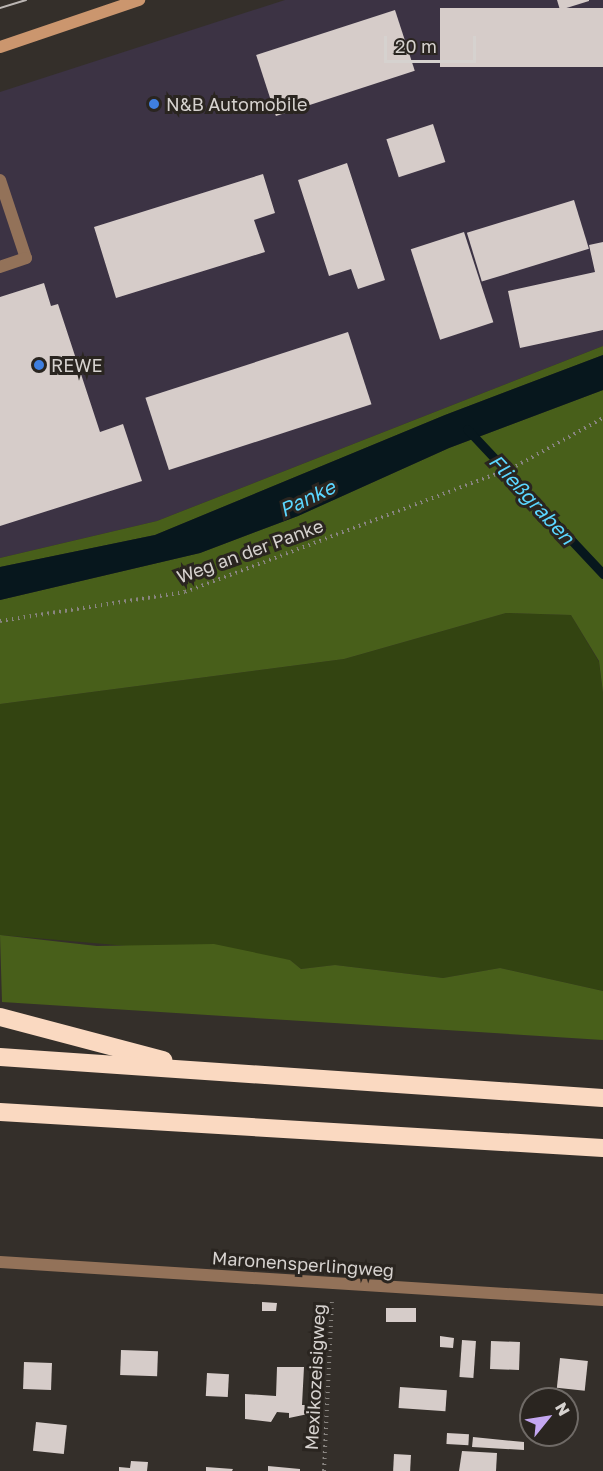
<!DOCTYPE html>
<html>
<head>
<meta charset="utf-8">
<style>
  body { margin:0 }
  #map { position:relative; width:603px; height:1471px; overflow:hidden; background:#342f2a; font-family:"Golos Text",sans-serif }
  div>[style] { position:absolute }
  .commercial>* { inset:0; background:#3c3344 }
  .green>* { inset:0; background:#341 }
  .forest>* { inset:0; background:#485f1a }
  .water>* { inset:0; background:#07171d }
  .stream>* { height:9px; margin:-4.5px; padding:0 4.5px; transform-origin:4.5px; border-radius:4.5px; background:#07171d }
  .building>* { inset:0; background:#d6ccc9; transform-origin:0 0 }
  .path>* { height:4px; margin-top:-2px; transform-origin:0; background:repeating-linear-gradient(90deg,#898581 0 1.5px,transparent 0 6px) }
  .lane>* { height:12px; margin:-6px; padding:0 6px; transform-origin:6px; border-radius:6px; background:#937259 }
  .secondary>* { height:12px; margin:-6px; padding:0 6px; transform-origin:6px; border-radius:6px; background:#cb966e }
  .highway>* { height:18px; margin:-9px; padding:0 9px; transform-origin:9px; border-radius:9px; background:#fad9c1 }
  .tram>* { height:1.5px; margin:-0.75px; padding:0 0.75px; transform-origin:0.75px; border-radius:0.75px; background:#bbb6b3 }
  .dots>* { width:16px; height:16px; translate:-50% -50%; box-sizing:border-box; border:3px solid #2a2520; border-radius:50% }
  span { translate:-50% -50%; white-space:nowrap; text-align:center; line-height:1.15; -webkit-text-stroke:6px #2a2520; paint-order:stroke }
  .poi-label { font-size:18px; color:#d6d2cf }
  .left { translate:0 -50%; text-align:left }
  .street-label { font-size:18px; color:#d6d2cf }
  .water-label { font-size:20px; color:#5bd6ff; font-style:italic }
  .north { position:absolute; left:519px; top:1387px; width:60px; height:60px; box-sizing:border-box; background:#2a2520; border:2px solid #6f6a66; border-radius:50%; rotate:60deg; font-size:16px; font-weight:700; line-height:24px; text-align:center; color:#d6d2cf }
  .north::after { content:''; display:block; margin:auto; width:21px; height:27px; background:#c4a7f1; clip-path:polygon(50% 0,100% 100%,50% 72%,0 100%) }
  .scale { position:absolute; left:384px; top:36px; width:92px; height:27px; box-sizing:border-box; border:3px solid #d6d2cf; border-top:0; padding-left:8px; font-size:18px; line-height:21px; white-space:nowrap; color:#d6d2cf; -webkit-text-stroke:4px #2a2520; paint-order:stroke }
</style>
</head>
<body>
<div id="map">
  <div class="commercial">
    <i style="clip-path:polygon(285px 0,603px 0,603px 346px,157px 521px,0 558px,0 92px)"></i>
  </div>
  <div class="green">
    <i style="clip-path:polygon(506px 613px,571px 615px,599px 662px,603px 693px,603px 991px,500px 968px,443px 978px,335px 965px,301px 969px,290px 960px,0 935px,0 704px,344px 659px)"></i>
  </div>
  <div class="forest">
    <i style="clip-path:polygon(603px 346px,603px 355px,445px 415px,155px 535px,0 567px,0 558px,157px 521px)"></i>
    <i style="clip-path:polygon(603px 390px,603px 693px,599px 661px,571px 615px,506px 613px,344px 659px,0 704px,0 600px,200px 553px,298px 516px,449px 448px)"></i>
    <i style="clip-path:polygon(0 935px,97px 946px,214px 944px,290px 960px,301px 969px,335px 965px,443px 978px,500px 968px,603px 991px,603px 1040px,2px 1002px)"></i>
  </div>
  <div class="water">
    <i style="clip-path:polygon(603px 355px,603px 390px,449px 448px,298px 516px,200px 553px,0 600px,0 567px,155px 535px,445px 415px)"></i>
  </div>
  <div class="stream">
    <i style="left:467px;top:429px;width:199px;rotate:46.8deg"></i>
  </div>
  <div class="building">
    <i style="clip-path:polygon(557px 0,589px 0,589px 1px,560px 10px)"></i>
    <i style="left:603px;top:8px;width:59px;height:163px;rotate:90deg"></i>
    <i style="left:395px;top:10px;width:64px;height:146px;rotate:72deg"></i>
    <i style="left:433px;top:124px;width:40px;height:49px;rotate:72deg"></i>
    <i style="clip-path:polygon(347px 163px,385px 280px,358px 289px,351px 269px,329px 276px,298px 180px)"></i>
    <i style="clip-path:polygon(263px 174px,275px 213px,254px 220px,265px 252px,116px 298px,94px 227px)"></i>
    <i style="left:574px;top:200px;width:51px;height:112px;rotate:73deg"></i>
    <i style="left:464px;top:232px;width:95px;height:56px;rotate:72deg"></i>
    <i style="clip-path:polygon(603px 242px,603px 330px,520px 348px,508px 291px,595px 272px,589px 245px)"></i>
    <i style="clip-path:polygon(44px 283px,51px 306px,58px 304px,100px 432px,123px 424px,142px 481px,0 526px,0 297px)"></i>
    <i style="left:348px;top:332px;width:76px;height:213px;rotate:72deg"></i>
    <i style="clip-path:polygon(262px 1302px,277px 1303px,276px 1311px,262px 1311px)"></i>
    <i style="left:386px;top:1308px;width:30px;height:14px"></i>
    <i style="clip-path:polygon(440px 1336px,454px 1338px,453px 1348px,440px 1347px)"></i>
    <i style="left:462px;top:1340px;width:14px;height:37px;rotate:4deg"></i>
    <i style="left:491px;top:1341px;width:29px;height:28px;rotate:2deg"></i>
    <i style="left:121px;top:1350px;width:37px;height:25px;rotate:2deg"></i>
    <i style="left:560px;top:1358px;width:28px;height:30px;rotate:6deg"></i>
    <i style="left:24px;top:1362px;width:28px;height:27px;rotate:2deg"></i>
    <i style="clip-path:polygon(277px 1367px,304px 1367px,302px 1405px,308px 1405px,308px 1414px,289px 1418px,289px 1413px,277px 1412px,271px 1422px,245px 1419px,245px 1394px,276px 1396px)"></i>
    <i style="left:207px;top:1373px;width:22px;height:23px;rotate:3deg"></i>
    <i style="left:400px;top:1387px;width:47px;height:21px;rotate:4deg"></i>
    <i style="left:36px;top:1422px;width:31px;height:29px;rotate:6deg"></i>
    <i style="left:447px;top:1433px;width:22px;height:11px;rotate:3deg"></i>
    <i style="clip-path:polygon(473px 1437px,524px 1442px,524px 1450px,472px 1447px)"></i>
    <i style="clip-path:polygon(462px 1451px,497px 1453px,496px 1471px,459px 1471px)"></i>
    <i style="left:394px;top:1454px;width:17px;height:17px;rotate:3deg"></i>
    <i style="clip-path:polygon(131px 1461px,148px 1462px,147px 1471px,119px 1471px,119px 1467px,130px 1468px)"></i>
    <i style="clip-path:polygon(268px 1466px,300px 1469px,300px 1471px,268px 1471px)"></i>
    <i style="clip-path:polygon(206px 1467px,233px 1469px,232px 1471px,206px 1471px)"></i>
  </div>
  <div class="path">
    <i style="left:0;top:621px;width:187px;rotate:-8.9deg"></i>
    <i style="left:185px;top:592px;width:354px;rotate:-20.8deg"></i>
    <i style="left:516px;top:466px;width:99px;rotate:-28.9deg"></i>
    <i style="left:324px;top:1471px;width:169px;rotate:-87.3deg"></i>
  </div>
  <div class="lane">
    <i style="left:0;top:180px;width:82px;rotate:71.6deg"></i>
    <i style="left:26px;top:258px;width:28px;rotate:161deg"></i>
    <i style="left:0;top:1262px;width:604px;rotate:3.61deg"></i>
  </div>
  <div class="secondary">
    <i style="left:0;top:47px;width:147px;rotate:-18.7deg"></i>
  </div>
  <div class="highway">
    <i style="left:0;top:1017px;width:169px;rotate:14.8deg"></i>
    <i style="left:0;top:1057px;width:604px;rotate:3.89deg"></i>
    <i style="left:0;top:1112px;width:604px;rotate:3.42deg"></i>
  </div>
  <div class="tram">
    <i style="left:0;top:8px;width:27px;rotate:-17deg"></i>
  </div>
  <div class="dots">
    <i style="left:154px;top:104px;background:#3f7fe0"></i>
    <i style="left:39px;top:365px;background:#3f7fe0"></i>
  </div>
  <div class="poi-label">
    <span class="left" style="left:166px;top:104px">N&amp;B Automobile</span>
    <span class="left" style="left:51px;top:365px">REWE</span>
  </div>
  <div class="street-label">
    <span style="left:250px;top:551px;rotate:-20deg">Weg an der Panke</span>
    <span style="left:303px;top:1264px;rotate:4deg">Maronensperlingweg</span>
    <span style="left:315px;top:1377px;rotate:-87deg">Mexikozeisigweg</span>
  </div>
  <div class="water-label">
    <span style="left:307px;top:498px;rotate:-26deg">Panke</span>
    <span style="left:532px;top:499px;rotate:47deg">Fließgraben</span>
  </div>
  <div class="north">N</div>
  <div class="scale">20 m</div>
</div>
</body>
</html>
